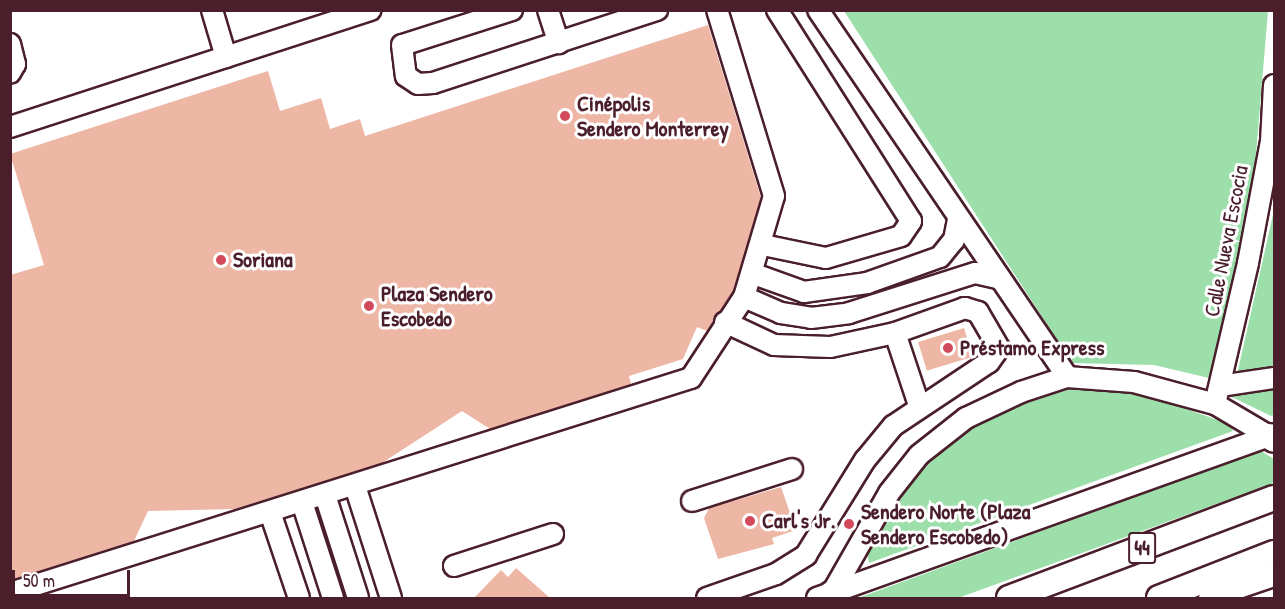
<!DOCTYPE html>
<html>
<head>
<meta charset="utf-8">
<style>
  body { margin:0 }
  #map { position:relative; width:1285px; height:609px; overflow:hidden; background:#fff; font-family:"Patrick Hand",sans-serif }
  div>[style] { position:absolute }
  .green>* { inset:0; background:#9ddfaa }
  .building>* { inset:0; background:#eeb6a5; transform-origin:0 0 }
  .roads { filter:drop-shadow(2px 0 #4a1f2b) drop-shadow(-2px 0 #4a1f2b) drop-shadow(0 2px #4a1f2b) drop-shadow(0 -2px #4a1f2b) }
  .minor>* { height:20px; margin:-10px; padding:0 10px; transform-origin:10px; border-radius:10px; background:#fff }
  .major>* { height:24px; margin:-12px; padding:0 12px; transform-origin:12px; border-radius:12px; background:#fff }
  .dots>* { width:16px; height:16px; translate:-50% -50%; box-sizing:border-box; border:3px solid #fff; border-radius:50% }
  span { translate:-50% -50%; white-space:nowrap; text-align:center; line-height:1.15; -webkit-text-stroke:6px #fff; paint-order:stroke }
  .shield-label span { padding:2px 4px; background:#fff; border:2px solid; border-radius:4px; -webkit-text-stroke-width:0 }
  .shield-label { font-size:21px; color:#4a1f2b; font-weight:700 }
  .poi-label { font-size:22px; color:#4a1f2b; font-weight:700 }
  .left { translate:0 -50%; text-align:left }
  .street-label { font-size:22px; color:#4a1f2b }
  .frame { position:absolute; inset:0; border:12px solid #4a1f2b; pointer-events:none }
  .scale { position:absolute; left:12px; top:570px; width:118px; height:27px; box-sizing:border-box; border:3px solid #4a1f2b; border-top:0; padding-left:8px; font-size:18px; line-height:21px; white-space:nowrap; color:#4a1f2b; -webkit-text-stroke:4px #fff; paint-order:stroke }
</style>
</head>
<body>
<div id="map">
  <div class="green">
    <i style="clip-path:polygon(844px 11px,1268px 11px,1255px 166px,1236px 282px,1209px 378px,1154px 365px,1072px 363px)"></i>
    <i style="clip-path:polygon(1274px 210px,1274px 415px,1271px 416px,1232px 397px)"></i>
    <i style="clip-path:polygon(1085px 386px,1132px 390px,1229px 424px,1233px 431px,869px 563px,867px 553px,907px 485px,939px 452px,985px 418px,1030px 397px)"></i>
    <i style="clip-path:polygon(1261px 451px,1274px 459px,1274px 483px,958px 598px,858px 598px)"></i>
  </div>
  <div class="building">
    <i style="clip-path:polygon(708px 25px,761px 198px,733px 292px,707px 331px,697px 327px,683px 359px,629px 376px,631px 384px,490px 429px,462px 411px,382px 463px,235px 509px,148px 511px,134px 541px,10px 580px,10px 275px,44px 265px,10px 154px,268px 71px,280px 111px,321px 98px,330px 129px,360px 119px,365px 136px)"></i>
    <i style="left:964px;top:328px;width:30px;height:48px;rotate:73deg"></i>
    <i style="clip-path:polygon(781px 487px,796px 530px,772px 538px,774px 544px,718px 559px,704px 518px,709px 508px)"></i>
    <i style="clip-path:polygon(516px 568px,550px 598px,474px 598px,501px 570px,508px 577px)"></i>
  </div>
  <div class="roads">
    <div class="minor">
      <i style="left:212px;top:10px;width:49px;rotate:73.4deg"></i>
      <i style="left:512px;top:10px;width:115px;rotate:162.3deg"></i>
      <i style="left:402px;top:45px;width:31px;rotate:83deg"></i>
      <i style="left:406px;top:76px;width:14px;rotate:34deg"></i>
      <i style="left:418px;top:84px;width:15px;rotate:-4deg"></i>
      <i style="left:433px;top:83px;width:236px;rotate:-18.1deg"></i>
      <i style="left:548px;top:10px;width:35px;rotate:72deg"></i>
      <i style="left:818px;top:10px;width:443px;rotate:55.8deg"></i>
      <i style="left:10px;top:44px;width:21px;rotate:76deg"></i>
      <i style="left:15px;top:64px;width:10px;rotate:119deg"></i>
      <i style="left:10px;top:127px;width:379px;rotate:-18deg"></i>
      <i style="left:763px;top:245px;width:64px;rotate:11.7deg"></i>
      <i style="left:826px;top:258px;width:78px;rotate:-16.3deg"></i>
      <i style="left:901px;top:236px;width:18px;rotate:-56deg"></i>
      <i style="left:911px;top:221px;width:250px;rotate:-122.4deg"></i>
      <i style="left:754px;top:274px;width:53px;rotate:19.8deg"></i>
      <i style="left:804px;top:292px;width:64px;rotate:-8.1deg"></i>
      <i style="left:867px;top:283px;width:77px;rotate:-19.6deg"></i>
      <i style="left:940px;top:257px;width:22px;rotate:-51deg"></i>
      <i style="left:954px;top:240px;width:20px;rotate:-79deg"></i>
      <i style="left:744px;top:297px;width:40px;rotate:23.4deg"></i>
      <i style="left:781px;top:313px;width:30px;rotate:9deg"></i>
      <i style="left:811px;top:318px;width:38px;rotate:-7deg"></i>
      <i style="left:849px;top:313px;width:132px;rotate:-17.6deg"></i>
      <i style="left:975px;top:273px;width:26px;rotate:13deg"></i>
      <i style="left:895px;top:333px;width:76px;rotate:71.6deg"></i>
      <i style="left:1220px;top:386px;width:55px;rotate:-8.4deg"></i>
      <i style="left:1215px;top:404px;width:145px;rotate:-76.8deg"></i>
      <i style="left:1248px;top:263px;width:124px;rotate:-79.3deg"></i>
      <i style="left:1271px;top:141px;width:56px;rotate:-86.9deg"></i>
      <i style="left:355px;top:486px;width:118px;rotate:72.2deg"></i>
      <i style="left:325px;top:495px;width:108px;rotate:72.2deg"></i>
      <i style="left:692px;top:501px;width:105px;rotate:-17.7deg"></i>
      <i style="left:302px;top:502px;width:101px;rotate:72.1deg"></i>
      <i style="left:270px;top:512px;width:91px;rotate:71.4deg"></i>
      <i style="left:454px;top:566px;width:104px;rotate:-17.9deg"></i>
      <i style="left:10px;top:593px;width:714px;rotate:-17.52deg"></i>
      <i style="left:691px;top:378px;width:97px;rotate:-56.8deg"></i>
      <i style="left:744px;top:297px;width:105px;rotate:-73.5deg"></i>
      <i style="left:774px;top:196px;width:195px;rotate:-107deg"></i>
      <i style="left:832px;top:593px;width:115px;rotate:-60.3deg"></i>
      <i style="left:889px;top:493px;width:48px;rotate:-51.7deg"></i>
      <i style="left:919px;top:455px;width:60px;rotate:-38.2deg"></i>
      <i style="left:966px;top:418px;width:61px;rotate:-25.3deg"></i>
      <i style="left:1021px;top:392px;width:48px;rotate:-18.1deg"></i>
      <i style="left:1067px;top:377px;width:67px;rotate:4.3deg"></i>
      <i style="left:1134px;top:382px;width:84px;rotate:15.2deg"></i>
      <i style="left:1215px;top:404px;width:63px;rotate:30.7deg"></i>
      <i style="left:707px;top:598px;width:73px;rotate:-19.2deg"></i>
      <i style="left:776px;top:574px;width:36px;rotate:-32deg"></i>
      <i style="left:806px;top:555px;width:112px;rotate:-58.2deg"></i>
      <i style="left:865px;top:460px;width:44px;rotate:-50.5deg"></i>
      <i style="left:893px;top:426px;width:115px;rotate:-33.7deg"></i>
      <i style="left:989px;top:362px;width:17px;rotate:-54deg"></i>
      <i style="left:999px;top:348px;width:42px;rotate:-120.3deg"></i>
      <i style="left:978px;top:312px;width:14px;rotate:-163deg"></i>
      <i style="left:965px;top:308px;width:74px;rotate:160.3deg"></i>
      <i style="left:895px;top:333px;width:66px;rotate:167.8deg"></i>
      <i style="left:830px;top:347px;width:56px;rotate:-178deg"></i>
      <i style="left:774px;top:345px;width:54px;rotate:-154.9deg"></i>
      <i style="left:817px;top:598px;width:486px;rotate:-19.7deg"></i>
      <i style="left:1209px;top:598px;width:69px;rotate:-18.7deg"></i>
    </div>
    <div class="major">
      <i style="left:1269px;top:436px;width:6px;rotate:39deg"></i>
      <i style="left:830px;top:598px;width:5px;rotate:-68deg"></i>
      <i style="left:1009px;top:598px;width:283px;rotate:-20.7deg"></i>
      <i style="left:1159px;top:598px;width:123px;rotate:-21.4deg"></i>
    </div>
  </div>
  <div class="dots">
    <i style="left:565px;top:116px;background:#d1495b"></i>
    <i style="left:221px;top:260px;background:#d1495b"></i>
    <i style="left:369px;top:306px;background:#d1495b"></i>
    <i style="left:948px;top:348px;background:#d1495b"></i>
    <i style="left:750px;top:521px;background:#d1495b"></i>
    <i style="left:849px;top:524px;background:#d1495b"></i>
  </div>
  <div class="shield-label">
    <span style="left:1142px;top:548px">44</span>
  </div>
  <div class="poi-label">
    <span class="left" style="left:577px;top:116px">Cinépolis<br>Sendero Monterrey</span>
    <span class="left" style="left:233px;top:260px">Soriana</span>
    <span class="left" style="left:381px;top:306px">Plaza Sendero<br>Escobedo</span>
    <span class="left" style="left:960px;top:348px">Préstamo Express</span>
    <span class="left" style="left:861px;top:524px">Sendero Norte (Plaza<br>Sendero Escobedo)</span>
    <span class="left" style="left:762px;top:521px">Carl's Jr.</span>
  </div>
  <div class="street-label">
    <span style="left:1226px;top:241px;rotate:-79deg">Calle Nueva Escocia</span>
  </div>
  <div class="frame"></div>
  <div class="scale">50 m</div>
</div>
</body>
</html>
